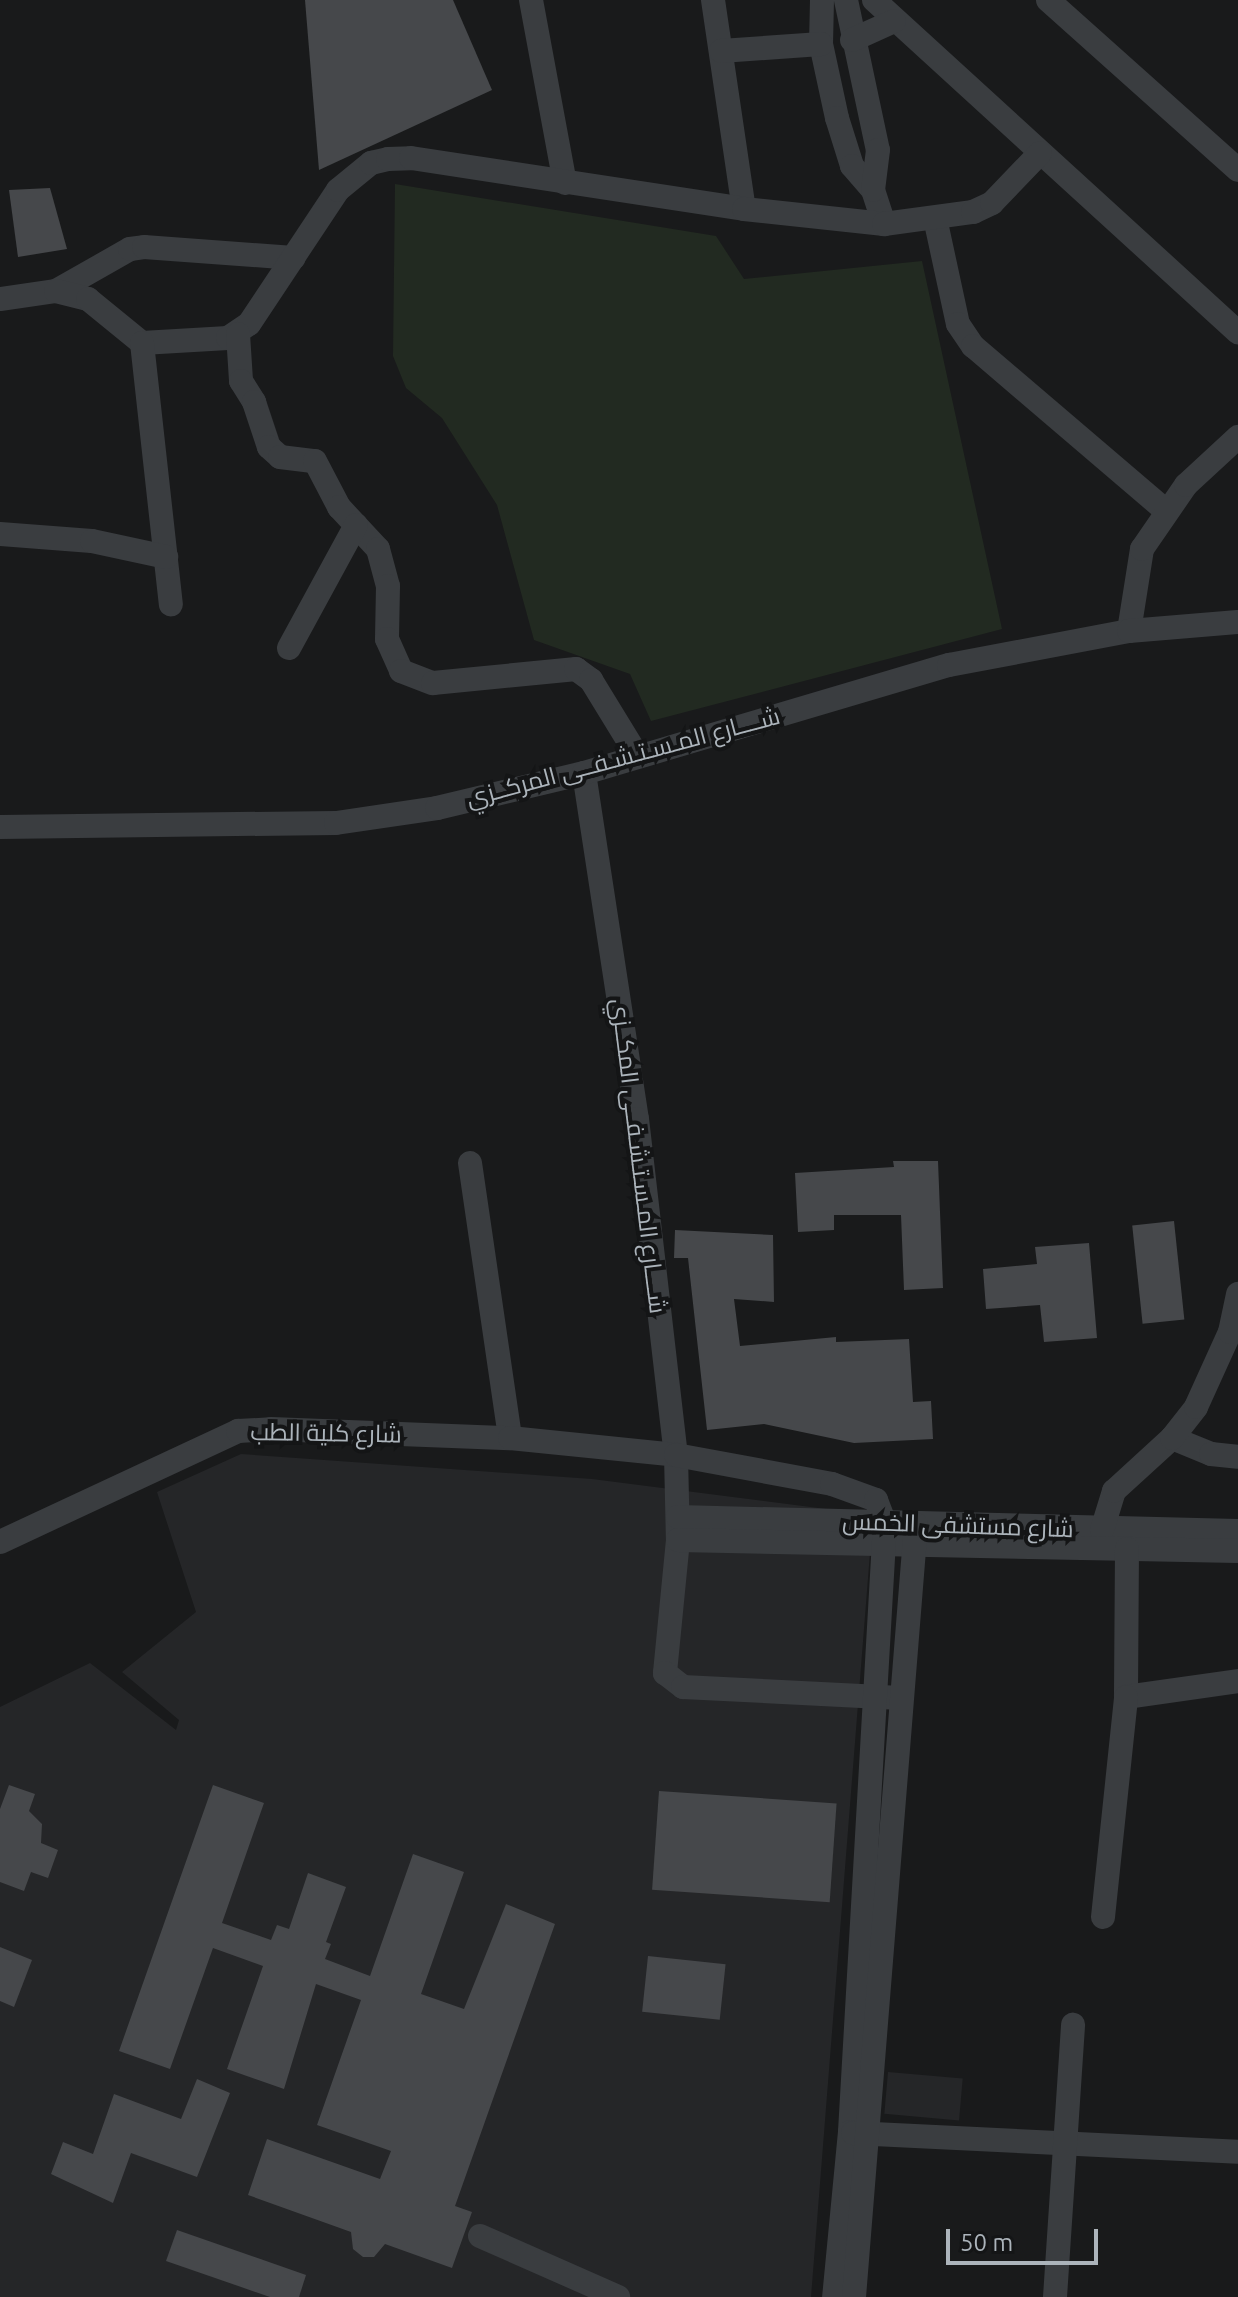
<!DOCTYPE html>
<html>
<head>
<meta charset="utf-8">
<style>
  body { margin:0 }
  #map { position:relative; width:1238px; height:2297px; overflow:hidden; background:#191a1b; font-family:Ubuntu,Cairo,sans-serif }
  div>[style] { position:absolute }
  .built>* { inset:0; background:#252628; transform-origin:0 0 }
  .green>* { inset:0; background:#222a21 }
  .building>* { inset:0; background:#46484b; transform-origin:0 0 }
  .minor>* { height:24px; margin:-12px; padding:0 12px; transform-origin:12px; border-radius:12px; background:#3a3d40 }
  span { translate:-50% -50%; white-space:nowrap; text-align:center; line-height:1.15; -webkit-text-stroke:8px #141516; paint-order:stroke }
  .street-label { font-size:24px; color:#acb4bb }
  .scale { position:absolute; left:946px; top:2229px; width:152px; height:36px; box-sizing:border-box; border:4px solid #acb4bb; border-top:0; padding-left:10px; font-size:24px; line-height:28px; white-space:nowrap; color:#acb4bb; -webkit-text-stroke:6px #141516; paint-order:stroke }
</style>
</head>
<body>
<div id="map">
  <div class="built">
    <i style="clip-path:polygon(241px 1454px,592px 1479px,873px 1515px,811px 2297px,0 2297px,0 1707px,90px 1663px,176px 1730px,179px 1720px,122px 1672px,196px 1612px,157px 1492px)"></i>
    <i style="left:888px;top:2072px;width:75px;height:42px;rotate:5deg"></i>
  </div>
  <div class="green">
    <i style="clip-path:polygon(395px 184px,716px 236px,744px 279px,922px 261px,1002px 629px,651px 721px,630px 674px,534px 640px,497px 505px,442px 418px,406px 388px,393px 356px)"></i>
  </div>
  <div class="building">
    <i style="clip-path:polygon(305px 0,453px 0,492px 90px,319px 170px)"></i>
    <i style="clip-path:polygon(50px 188px,67px 249px,18px 257px,9px 190px)"></i>
    <i style="clip-path:polygon(893px 1161px,938px 1161px,943px 1288px,904px 1290px,901px 1215px,834px 1215px,834px 1230px,798px 1232px,795px 1173px,894px 1167px)"></i>
    <i style="left:1174px;top:1221px;width:99px;height:42px;rotate:84deg"></i>
    <i style="clip-path:polygon(675px 1230px,773px 1235px,774px 1302px,734px 1299px,740px 1346px,836px 1337px,836px 1342px,909px 1339px,913px 1402px,931px 1401px,933px 1439px,854px 1443px,764px 1424px,707px 1430px,688px 1258px,674px 1258px)"></i>
    <i style="clip-path:polygon(1089px 1243px,1097px 1338px,1044px 1342px,1040px 1305px,986px 1309px,983px 1269px,1037px 1264px,1035px 1247px)"></i>
    <i style="clip-path:polygon(9px 1785px,35px 1794px,29px 1811px,42px 1824px,41px 1843px,58px 1850px,48px 1878px,31px 1872px,24px 1891px,0 1882px,0 1809px)"></i>
    <i style="clip-path:polygon(213px 1785px,264px 1803px,222px 1923px,271px 1940px,277px 1925px,289px 1929px,308px 1873px,346px 1887px,326px 1942px,331px 1944px,325px 1959px,370px 1976px,413px 1854px,464px 1872px,421px 1994px,464px 2009px,506px 1904px,555px 1924px,455px 2206px,472px 2212px,452px 2268px,385px 2244px,374px 2257px,363px 2257px,353px 2249px,351px 2232px,248px 2195px,267px 2139px,380px 2179px,391px 2151px,317px 2125px,361px 2000px,316px 1984px,284px 2089px,227px 2069px,263px 1966px,213px 1948px,170px 2069px,119px 2051px)"></i>
    <i style="left:659px;top:1791px;width:178px;height:99px;rotate:4deg"></i>
    <i style="clip-path:polygon(0 1947px,32px 1960px,14px 2007px,0 2001px)"></i>
    <i style="left:648px;top:1956px;width:78px;height:56px;rotate:6deg"></i>
    <i style="clip-path:polygon(197px 2079px,230px 2093px,197px 2177px,131px 2153px,113px 2203px,51px 2174px,63px 2142px,93px 2154px,114px 2094px,181px 2119px)"></i>
    <i style="clip-path:polygon(177px 2230px,306px 2275px,299px 2297px,270px 2297px,166px 2261px)"></i>
  </div>
  <div class="minor">
    <i style="left:531px;top:0;width:186px;rotate:79.5deg"></i>
    <i style="left:713px;top:0;width:211px;rotate:81.6deg"></i>
    <i style="left:822px;top:0;width:44px;rotate:91.3deg"></i>
    <i style="left:821px;top:44px;width:76px;rotate:77.8deg"></i>
    <i style="left:837px;top:118px;width:50px;rotate:72.6deg"></i>
    <i style="left:852px;top:166px;width:32px;rotate:49deg"></i>
    <i style="left:873px;top:190px;width:36px;rotate:72deg"></i>
    <i style="left:846px;top:0;width:153px;rotate:78deg"></i>
    <i style="left:878px;top:150px;width:40px;rotate:97.1deg"></i>
    <i style="left:874px;top:0;width:493px;rotate:42.4deg"></i>
    <i style="left:1048px;top:0;width:255px;rotate:41.8deg"></i>
    <i style="left:852px;top:40px;width:46px;rotate:-24.3deg"></i>
    <i style="left:721px;top:51px;width:100px;rotate:-4deg"></i>
    <i style="left:935px;top:218px;width:108px;rotate:77.8deg"></i>
    <i style="left:958px;top:324px;width:27px;rotate:56deg"></i>
    <i style="left:973px;top:346px;width:253px;rotate:40.5deg"></i>
    <i style="left:56px;top:291px;width:85px;rotate:-29.6deg"></i>
    <i style="left:130px;top:249px;width:14px;rotate:-8deg"></i>
    <i style="left:144px;top:247px;width:150px;rotate:4.2deg"></i>
    <i style="left:0;top:299px;width:57px;rotate:-8.1deg"></i>
    <i style="left:56px;top:291px;width:33px;rotate:14deg"></i>
    <i style="left:88px;top:299px;width:70px;rotate:39.2deg"></i>
    <i style="left:142px;top:343px;width:86px;rotate:-3.3deg"></i>
    <i style="left:228px;top:338px;width:25px;rotate:-34deg"></i>
    <i style="left:249px;top:324px;width:161px;rotate:-56.4deg"></i>
    <i style="left:338px;top:190px;width:43px;rotate:-39.3deg"></i>
    <i style="left:371px;top:163px;width:17px;rotate:-13deg"></i>
    <i style="left:388px;top:159px;width:23px;rotate:-2deg"></i>
    <i style="left:411px;top:158px;width:337px;rotate:8.7deg"></i>
    <i style="left:744px;top:209px;width:141px;rotate:6.1deg"></i>
    <i style="left:884px;top:224px;width:90px;rotate:-7.7deg"></i>
    <i style="left:973px;top:212px;width:21px;rotate:-25deg"></i>
    <i style="left:992px;top:203px;width:69px;rotate:-46.2deg"></i>
    <i style="left:238px;top:334px;width:47px;rotate:86.3deg"></i>
    <i style="left:241px;top:381px;width:25px;rotate:58deg"></i>
    <i style="left:254px;top:402px;width:47px;rotate:71.6deg"></i>
    <i style="left:269px;top:447px;width:15px;rotate:42deg"></i>
    <i style="left:280px;top:457px;width:35px;rotate:7deg"></i>
    <i style="left:315px;top:461px;width:52px;rotate:62.4deg"></i>
    <i style="left:339px;top:507px;width:57px;rotate:47.1deg"></i>
    <i style="left:378px;top:549px;width:38px;rotate:75deg"></i>
    <i style="left:388px;top:586px;width:53px;rotate:91.1deg"></i>
    <i style="left:387px;top:639px;width:35px;rotate:66deg"></i>
    <i style="left:401px;top:671px;width:34px;rotate:21deg"></i>
    <i style="left:433px;top:683px;width:144px;rotate:-5.6deg"></i>
    <i style="left:576px;top:669px;width:19px;rotate:36deg"></i>
    <i style="left:591px;top:680px;width:88px;rotate:58.5deg"></i>
    <i style="left:142px;top:343px;width:263px;rotate:83.7deg"></i>
    <i style="left:0;top:534px;width:92px;rotate:4.4deg"></i>
    <i style="left:92px;top:541px;width:76px;rotate:12.2deg"></i>
    <i style="left:1129px;top:631px;width:83px;rotate:-81deg"></i>
    <i style="left:1142px;top:549px;width:78px;rotate:-55.5deg"></i>
    <i style="left:1186px;top:485px;width:71px;rotate:-42.7deg"></i>
    <i style="left:289px;top:648px;width:140px;rotate:-61.4deg"></i>
    <i style="left:584px;top:773px;width:350px;rotate:81.3deg"></i>
    <i style="left:637px;top:1119px;width:338px;rotate:83.4deg"></i>
    <i style="left:676px;top:1455px;width:85px;rotate:88.7deg"></i>
    <i style="left:678px;top:1540px;width:134px;rotate:95.6deg"></i>
    <i style="left:665px;top:1673px;width:23px;rotate:38deg"></i>
    <i style="left:683px;top:1687px;width:218px;rotate:2.9deg"></i>
    <i style="left:0;top:827px;width:336px;rotate:-0.7deg"></i>
    <i style="left:336px;top:823px;width:102px;rotate:-8.4deg"></i>
    <i style="left:437px;top:808px;width:151px;rotate:-13.4deg"></i>
    <i style="left:584px;top:773px;width:381px;rotate:-16.5deg"></i>
    <i style="left:949px;top:665px;width:183px;rotate:-10.7deg"></i>
    <i style="left:1129px;top:631px;width:109px;rotate:-4.7deg"></i>
    <i style="left:470px;top:1163px;width:278px;rotate:81.7deg"></i>
    <i style="left:1172px;top:1438px;width:42px;rotate:22.3deg"></i>
    <i style="left:1211px;top:1454px;width:27px;rotate:6deg"></i>
    <i style="left:678px;top:1517px;width:560px;rotate:1.43deg"></i>
    <i style="left:1102px;top:1530px;width:41px;rotate:-72.9deg"></i>
    <i style="left:1114px;top:1491px;width:79px;rotate:-42.4deg"></i>
    <i style="left:1172px;top:1438px;width:39px;rotate:-52deg"></i>
    <i style="left:1196px;top:1407px;width:82px;rotate:-65.6deg"></i>
    <i style="left:1230px;top:1332px;width:39px;rotate:-78deg"></i>
    <i style="left:678px;top:1540px;width:560px;rotate:1.13deg"></i>
    <i style="left:0;top:1542px;width:263px;rotate:-25deg"></i>
    <i style="left:238px;top:1431px;width:33px;rotate:-3deg"></i>
    <i style="left:271px;top:1429px;width:239px;rotate:2.2deg"></i>
    <i style="left:510px;top:1438px;width:167px;rotate:5.8deg"></i>
    <i style="left:676px;top:1455px;width:159px;rotate:10.5deg"></i>
    <i style="left:832px;top:1484px;width:47px;rotate:20deg"></i>
    <i style="left:876px;top:1500px;width:25px;rotate:69deg"></i>
    <i style="left:885px;top:1523px;width:610px;rotate:93.29deg"></i>
    <i style="left:850px;top:2132px;width:166px;rotate:95.5deg"></i>
    <i style="left:1127px;top:1549px;width:148px;rotate:90.4deg"></i>
    <i style="left:1126px;top:1697px;width:113px;rotate:-8.1deg"></i>
    <i style="left:1103px;top:1917px;width:221px;rotate:-84deg"></i>
    <i style="left:853px;top:2133px;width:385px;rotate:2.8deg"></i>
    <i style="left:480px;top:2236px;width:151px;rotate:23.8deg"></i>
    <i style="left:854px;top:2297px;width:775px;rotate:-85.41deg"></i>
    <i style="left:1055px;top:2297px;width:273px;rotate:-86.2deg"></i>
  </div>
  <div class="street-label">
    <span style="left:623px;top:757px;rotate:-15deg">شــــارع المـسـتـشـفــى المركــزي</span>
    <span style="left:639px;top:1156px;rotate:83deg">شــــارع المـسـتـشـفــى المكــزي</span>
    <span style="left:326px;top:1433px;rotate:1deg">شارع كلية الطب</span>
    <span style="left:958px;top:1525px;rotate:2deg">شارع مستشفى الخمس</span>
  </div>
  <div class="scale">50 m</div>
</div>
</body>
</html>
